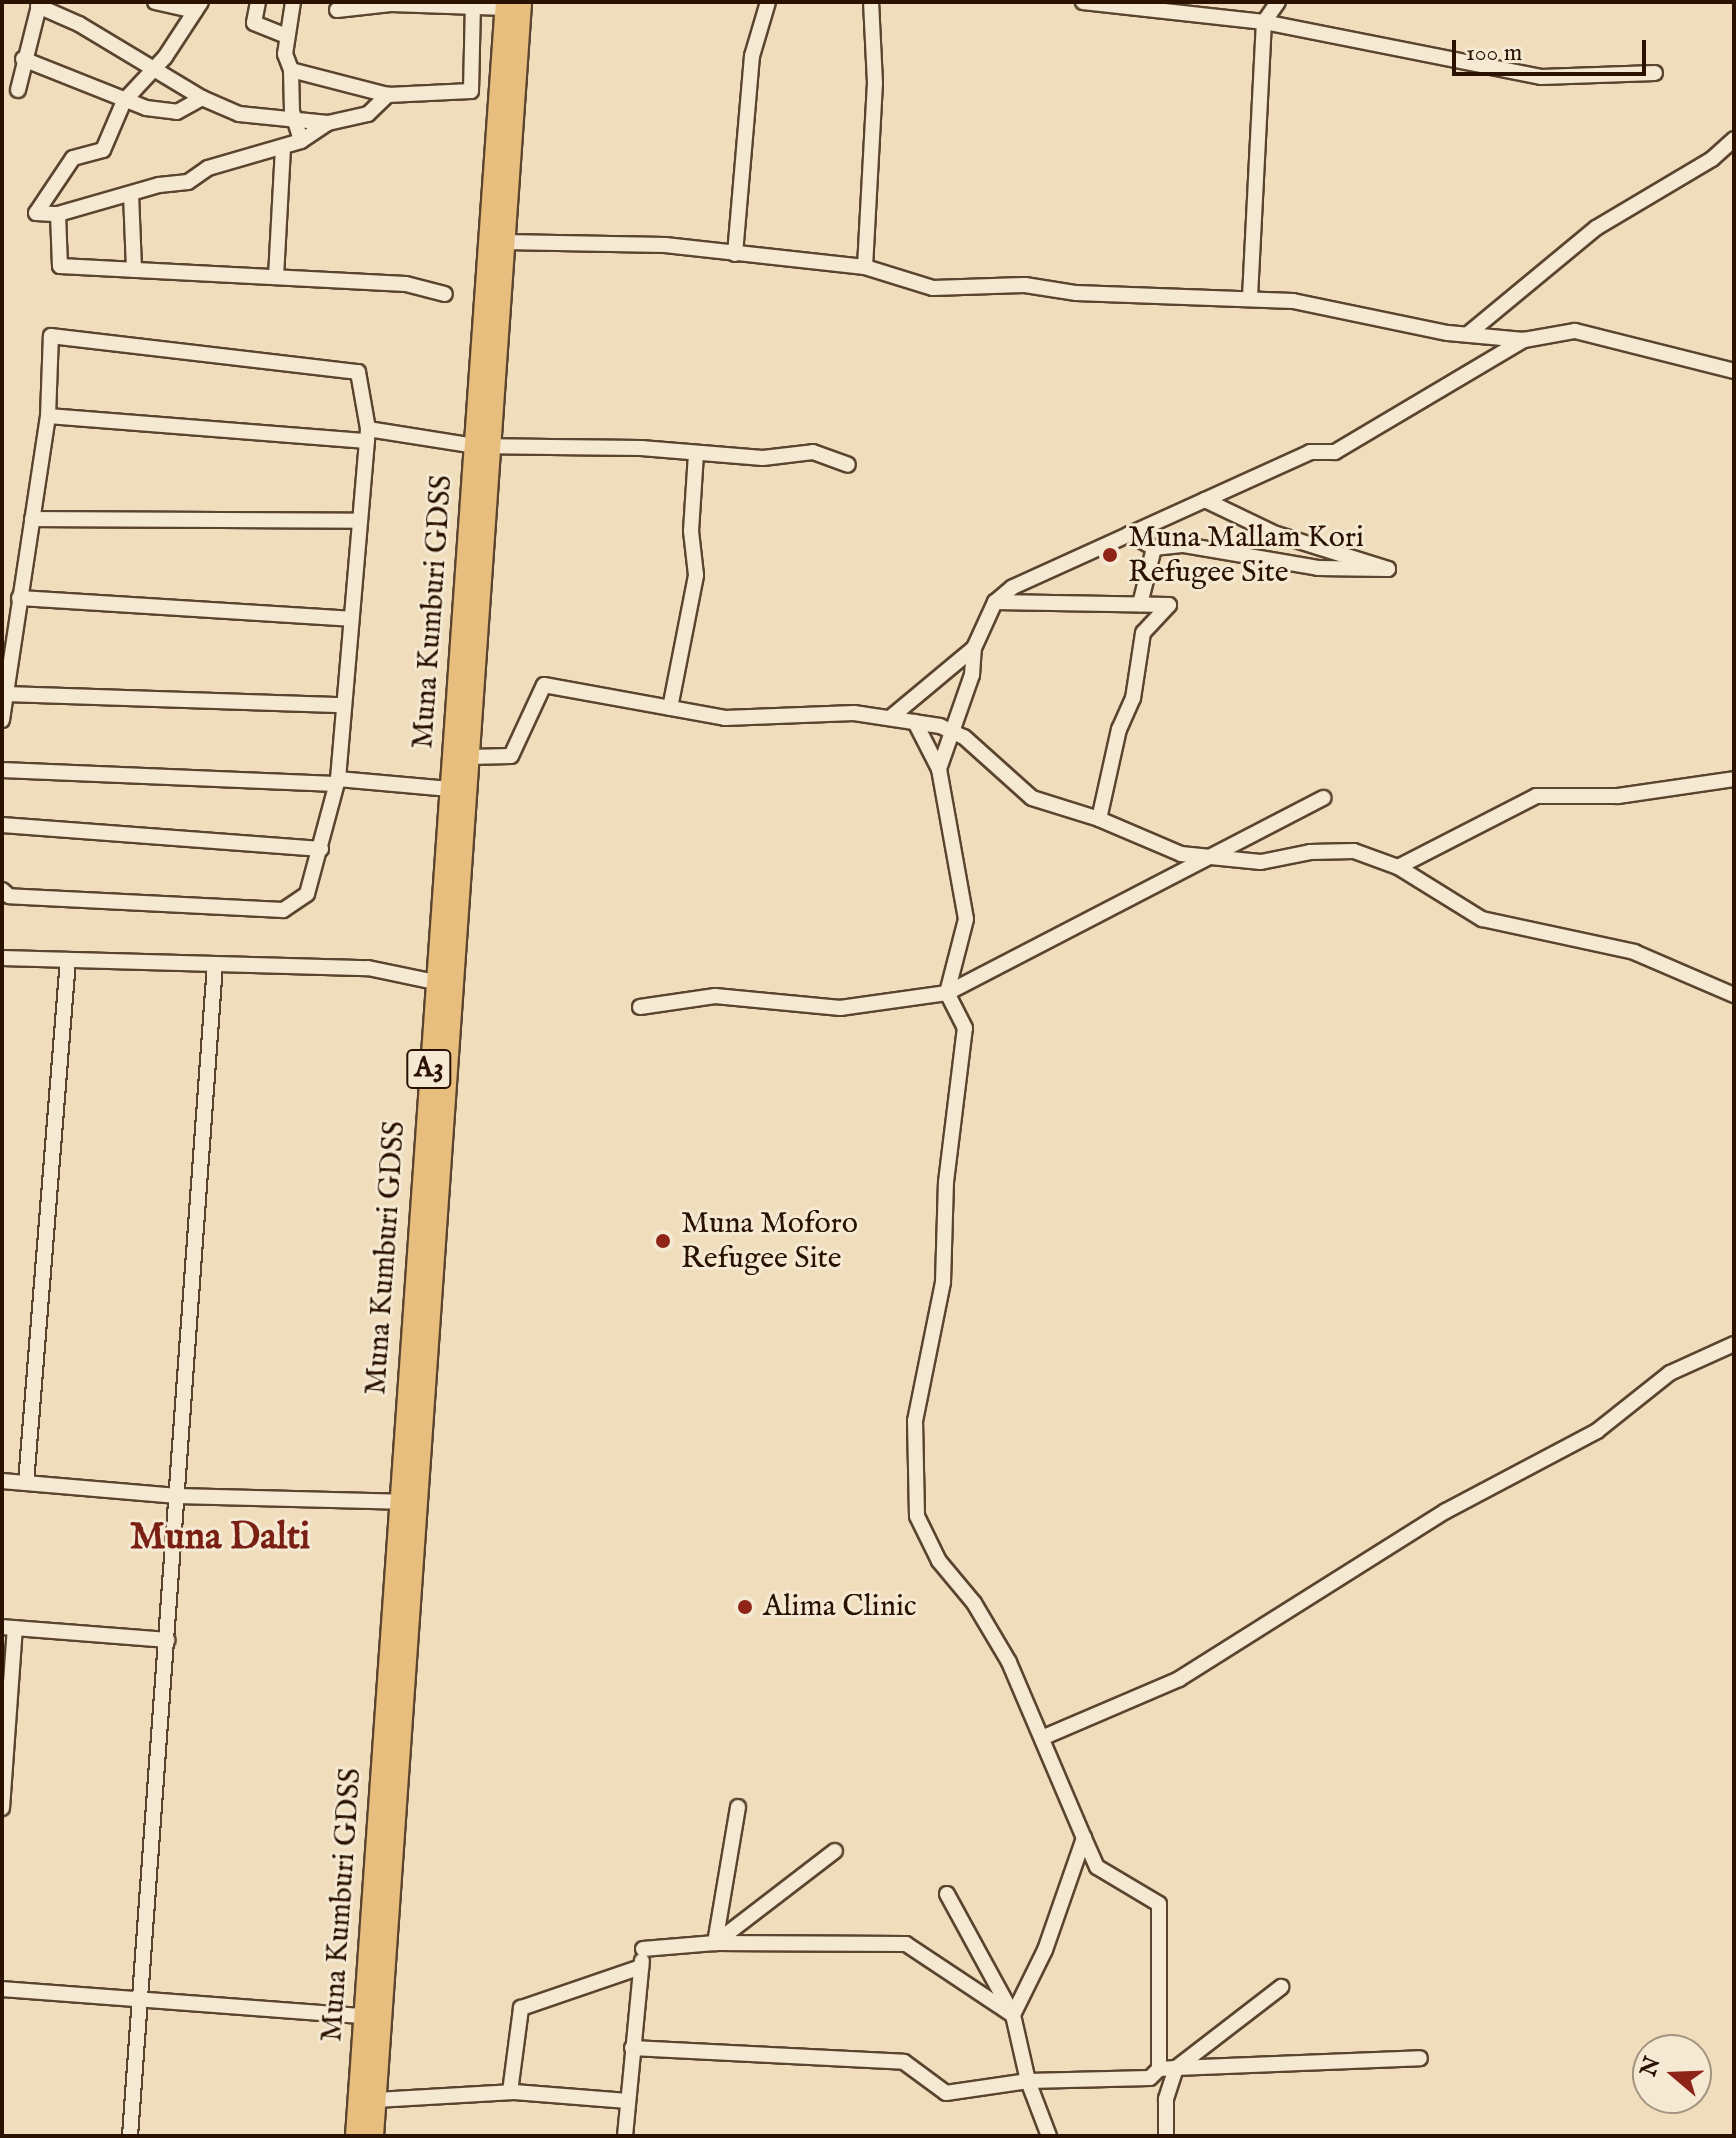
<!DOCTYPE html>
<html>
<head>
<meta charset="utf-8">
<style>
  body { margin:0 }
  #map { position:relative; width:1736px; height:2138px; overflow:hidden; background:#efddbb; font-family:"IM FELL English",serif }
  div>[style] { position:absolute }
  .roads { filter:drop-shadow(2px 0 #5b442f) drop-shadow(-2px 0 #5b442f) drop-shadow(0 2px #5b442f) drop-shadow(0 -2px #5b442f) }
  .minor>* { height:14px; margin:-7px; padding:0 7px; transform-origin:7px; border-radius:7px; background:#f5e9d3 }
  .highway>* { height:20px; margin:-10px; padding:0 10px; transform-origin:10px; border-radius:10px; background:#e8be7e }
  .dots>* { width:22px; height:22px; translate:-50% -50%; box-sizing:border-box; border:4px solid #f5e9d3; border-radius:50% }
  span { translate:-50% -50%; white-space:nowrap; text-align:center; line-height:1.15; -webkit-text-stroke:6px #f5e9d3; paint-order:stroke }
  .shield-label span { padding:2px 6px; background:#f5e9d3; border:2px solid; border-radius:6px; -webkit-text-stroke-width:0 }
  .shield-label { font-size:28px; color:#2a1100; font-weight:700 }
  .poi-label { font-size:30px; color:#2a1100 }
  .left { translate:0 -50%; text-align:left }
  .street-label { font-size:30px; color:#2a1100 }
  .district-label { font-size:38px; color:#7a1f14; font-weight:700 }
  .frame { position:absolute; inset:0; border:4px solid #2a1100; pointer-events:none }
  .north { position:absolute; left:1632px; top:2034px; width:80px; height:80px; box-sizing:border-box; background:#f5e9d3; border:2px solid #a4937f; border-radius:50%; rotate:289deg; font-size:22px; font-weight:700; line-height:32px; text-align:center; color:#2a1100 }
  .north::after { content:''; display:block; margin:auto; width:28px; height:36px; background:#8f2418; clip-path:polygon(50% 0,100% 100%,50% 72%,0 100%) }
  .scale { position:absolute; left:1452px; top:40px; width:194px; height:36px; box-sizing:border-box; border:4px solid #2a1100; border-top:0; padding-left:10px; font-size:24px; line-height:28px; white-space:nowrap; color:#2a1100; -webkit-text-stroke:6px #f5e9d3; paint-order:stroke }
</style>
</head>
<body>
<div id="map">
  <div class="roads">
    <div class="minor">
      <i style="left:155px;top:2px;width:41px;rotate:12.7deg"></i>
      <i style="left:201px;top:2px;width:66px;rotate:123.2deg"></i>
      <i style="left:165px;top:57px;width:60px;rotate:133deg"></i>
      <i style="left:124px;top:101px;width:53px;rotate:113.2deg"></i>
      <i style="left:103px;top:150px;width:31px;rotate:165deg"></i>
      <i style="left:73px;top:158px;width:66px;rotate:123.9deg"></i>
      <i style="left:36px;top:213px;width:22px;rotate:3deg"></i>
      <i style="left:58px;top:214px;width:105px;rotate:-16deg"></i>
      <i style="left:159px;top:185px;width:29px;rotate:-6deg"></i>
      <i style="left:188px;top:182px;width:24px;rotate:-35deg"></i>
      <i style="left:208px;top:168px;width:97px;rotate:-16.2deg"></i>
      <i style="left:301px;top:141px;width:32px;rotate:-34deg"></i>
      <i style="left:258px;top:2px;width:21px;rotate:101deg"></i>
      <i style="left:254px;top:23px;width:35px;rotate:22deg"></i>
      <i style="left:293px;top:2px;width:53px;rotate:98.7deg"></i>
      <i style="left:285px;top:54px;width:17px;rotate:69deg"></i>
      <i style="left:291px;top:70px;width:41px;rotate:88.6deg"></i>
      <i style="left:292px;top:111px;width:31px;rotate:73deg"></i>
      <i style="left:1083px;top:2px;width:182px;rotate:6.3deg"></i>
      <i style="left:1264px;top:22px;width:282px;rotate:11.2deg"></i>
      <i style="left:1541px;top:77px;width:114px;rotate:-2deg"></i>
      <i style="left:38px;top:6px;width:45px;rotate:23.7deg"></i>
      <i style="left:79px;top:24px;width:144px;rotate:31deg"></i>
      <i style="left:337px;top:10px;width:54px;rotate:-6.3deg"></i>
      <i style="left:391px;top:4px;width:115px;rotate:2deg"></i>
      <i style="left:23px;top:59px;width:132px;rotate:21.7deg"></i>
      <i style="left:146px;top:108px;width:31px;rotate:7deg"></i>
      <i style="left:177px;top:112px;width:29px;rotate:-29deg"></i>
      <i style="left:202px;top:98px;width:40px;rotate:23.4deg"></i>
      <i style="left:239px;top:114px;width:89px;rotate:5.8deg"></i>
      <i style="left:328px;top:123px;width:41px;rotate:-12.7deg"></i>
      <i style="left:368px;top:114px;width:28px;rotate:-44deg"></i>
      <i style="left:388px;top:95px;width:83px;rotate:-2.8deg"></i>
      <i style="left:471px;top:91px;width:85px;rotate:-88.7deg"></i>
      <i style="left:291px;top:70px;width:100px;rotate:14.5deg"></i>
      <i style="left:18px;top:90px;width:91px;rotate:-76deg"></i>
      <i style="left:131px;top:194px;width:76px;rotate:87.7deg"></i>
      <i style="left:58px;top:214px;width:52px;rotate:87.8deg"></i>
      <i style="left:60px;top:266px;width:346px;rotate:3deg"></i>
      <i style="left:406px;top:284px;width:40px;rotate:14.4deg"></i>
      <i style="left:504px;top:242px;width:161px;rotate:1.1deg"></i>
      <i style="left:665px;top:245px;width:201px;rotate:6.3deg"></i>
      <i style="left:865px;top:267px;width:71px;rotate:17.2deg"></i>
      <i style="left:933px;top:288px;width:92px;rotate:-1.9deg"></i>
      <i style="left:1025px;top:285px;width:52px;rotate:8.9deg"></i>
      <i style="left:1076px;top:293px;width:217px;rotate:2.1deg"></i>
      <i style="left:1293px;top:301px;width:158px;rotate:11.7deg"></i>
      <i style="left:1448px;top:333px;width:76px;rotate:5.3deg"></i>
      <i style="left:1524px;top:340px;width:52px;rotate:-10deg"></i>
      <i style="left:1575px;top:331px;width:164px;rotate:14.1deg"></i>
      <i style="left:735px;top:254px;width:199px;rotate:-85.1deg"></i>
      <i style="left:752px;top:56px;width:56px;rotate:-73.5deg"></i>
      <i style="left:865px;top:267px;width:184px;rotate:-86.9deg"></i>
      <i style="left:875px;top:83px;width:81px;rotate:-92.8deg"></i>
      <i style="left:276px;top:277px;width:130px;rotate:-86.9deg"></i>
      <i style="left:1250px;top:297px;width:275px;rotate:-87.1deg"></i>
      <i style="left:1264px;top:22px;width:24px;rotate:-55deg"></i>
      <i style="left:1468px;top:334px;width:166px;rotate:-39.6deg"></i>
      <i style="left:1596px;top:228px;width:135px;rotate:-30.7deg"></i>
      <i style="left:1712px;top:159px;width:30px;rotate:-42deg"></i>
      <i style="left:48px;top:416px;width:320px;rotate:4.5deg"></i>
      <i style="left:368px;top:429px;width:108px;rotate:9deg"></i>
      <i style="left:475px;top:446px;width:166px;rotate:0.7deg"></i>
      <i style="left:641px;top:448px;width:122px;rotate:4.7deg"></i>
      <i style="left:763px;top:458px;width:50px;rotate:-6.8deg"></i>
      <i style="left:813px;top:452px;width:37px;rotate:20deg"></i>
      <i style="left:32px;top:519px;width:328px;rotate:0.3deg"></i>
      <i style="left:1129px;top:534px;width:29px;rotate:29deg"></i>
      <i style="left:1154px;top:548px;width:58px;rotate:104deg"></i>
      <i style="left:1154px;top:548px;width:30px;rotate:-6deg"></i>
      <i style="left:1184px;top:545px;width:136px;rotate:9.7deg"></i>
      <i style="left:1318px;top:568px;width:70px;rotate:0.8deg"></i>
      <i style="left:1388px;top:569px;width:117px;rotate:-162.6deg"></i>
      <i style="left:1276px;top:534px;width:79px;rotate:-154.4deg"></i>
      <i style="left:19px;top:598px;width:333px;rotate:3.6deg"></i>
      <i style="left:995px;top:602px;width:174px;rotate:1deg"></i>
      <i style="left:1169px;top:605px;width:38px;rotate:133deg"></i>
      <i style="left:1143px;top:633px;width:66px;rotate:98.7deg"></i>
      <i style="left:1133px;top:698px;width:34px;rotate:114deg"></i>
      <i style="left:1119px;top:729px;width:92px;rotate:102.5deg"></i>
      <i style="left:4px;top:694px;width:340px;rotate:1.9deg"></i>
      <i style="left:670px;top:708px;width:136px;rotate:-78.9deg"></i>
      <i style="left:696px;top:575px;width:44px;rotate:-96.5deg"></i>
      <i style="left:691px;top:531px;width:78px;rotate:-86.3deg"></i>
      <i style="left:890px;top:718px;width:109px;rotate:-39.8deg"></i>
      <i style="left:974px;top:648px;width:51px;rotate:-65.5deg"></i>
      <i style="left:995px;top:602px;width:23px;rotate:-40deg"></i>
      <i style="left:1013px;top:587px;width:326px;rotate:-24.4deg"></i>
      <i style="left:1310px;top:452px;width:25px"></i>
      <i style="left:1335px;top:452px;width:220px;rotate:-30.7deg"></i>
      <i style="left:2px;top:720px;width:307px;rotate:-81.4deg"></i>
      <i style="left:48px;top:416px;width:80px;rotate:-87.9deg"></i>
      <i style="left:51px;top:336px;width:309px;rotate:6.7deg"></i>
      <i style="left:358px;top:372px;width:58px;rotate:80deg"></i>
      <i style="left:368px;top:429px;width:351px;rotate:94.9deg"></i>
      <i style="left:338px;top:779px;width:119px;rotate:105.1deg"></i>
      <i style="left:307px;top:894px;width:29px;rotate:146deg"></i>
      <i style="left:283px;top:910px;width:274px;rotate:-177.1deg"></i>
      <i style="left:9px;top:896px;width:9px;rotate:-139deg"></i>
      <i style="left:468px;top:757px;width:43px;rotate:-1.3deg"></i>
      <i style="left:511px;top:756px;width:78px;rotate:-65.1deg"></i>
      <i style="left:544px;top:685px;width:184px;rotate:10.3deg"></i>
      <i style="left:725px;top:718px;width:129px;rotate:-2.2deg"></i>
      <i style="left:854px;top:713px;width:87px;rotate:8.6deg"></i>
      <i style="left:940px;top:726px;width:26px;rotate:25deg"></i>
      <i style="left:964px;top:737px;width:91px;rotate:41.9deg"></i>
      <i style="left:1032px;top:798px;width:70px;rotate:17.4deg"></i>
      <i style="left:1099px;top:819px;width:89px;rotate:23.1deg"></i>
      <i style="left:1181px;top:854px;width:80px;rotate:5.7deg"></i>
      <i style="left:1261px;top:862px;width:50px;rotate:-11.5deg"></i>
      <i style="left:1310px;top:852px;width:44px;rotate:-1.3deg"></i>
      <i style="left:1354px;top:851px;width:47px;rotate:20deg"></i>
      <i style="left:1398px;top:867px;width:155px;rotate:-27.2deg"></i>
      <i style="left:1536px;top:796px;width:82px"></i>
      <i style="left:1618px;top:796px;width:117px;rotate:-8.3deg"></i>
      <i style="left:939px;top:769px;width:100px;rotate:-70.7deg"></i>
      <i style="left:972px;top:675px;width:27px;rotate:-86deg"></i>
      <i style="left:2px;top:770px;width:334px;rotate:2.4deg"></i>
      <i style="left:338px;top:779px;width:112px;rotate:5.1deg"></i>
      <i style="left:2px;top:825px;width:320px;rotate:4.3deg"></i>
      <i style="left:1398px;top:867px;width:99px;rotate:31.8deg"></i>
      <i style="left:1482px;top:919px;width:156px;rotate:12.2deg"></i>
      <i style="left:1634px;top:952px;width:109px;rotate:23.3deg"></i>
      <i style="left:2px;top:958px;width:366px;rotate:1.6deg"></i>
      <i style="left:368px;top:968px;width:68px;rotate:11.8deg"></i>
      <i style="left:640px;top:1007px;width:76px;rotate:-8.3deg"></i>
      <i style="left:715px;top:996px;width:126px;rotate:5.5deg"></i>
      <i style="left:840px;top:1008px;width:108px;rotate:-8deg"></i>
      <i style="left:947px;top:993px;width:76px;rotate:-75.6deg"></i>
      <i style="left:966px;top:919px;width:152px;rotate:-100.2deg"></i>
      <i style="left:939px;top:769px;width:53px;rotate:-117.1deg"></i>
      <i style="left:2px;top:1481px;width:176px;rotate:4.9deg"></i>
      <i style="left:177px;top:1496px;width:223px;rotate:1.5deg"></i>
      <i style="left:26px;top:1483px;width:525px;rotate:-85.41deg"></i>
      <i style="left:2px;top:1627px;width:166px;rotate:4.5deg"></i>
      <i style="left:1044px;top:1737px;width:147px;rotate:-23.2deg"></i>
      <i style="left:1179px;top:1679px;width:315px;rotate:-32.2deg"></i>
      <i style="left:1446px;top:1511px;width:171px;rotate:-27.9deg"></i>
      <i style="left:1597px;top:1431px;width:93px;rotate:-38.5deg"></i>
      <i style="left:1670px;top:1373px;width:70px;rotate:-24.4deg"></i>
      <i style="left:738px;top:1807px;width:138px;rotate:99.6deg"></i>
      <i style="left:715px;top:1943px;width:191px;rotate:0.3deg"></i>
      <i style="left:906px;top:1944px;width:128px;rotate:33.6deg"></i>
      <i style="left:1013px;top:2015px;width:68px;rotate:77.2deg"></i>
      <i style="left:1028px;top:2081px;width:122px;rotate:-1.4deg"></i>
      <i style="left:1150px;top:2078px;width:13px;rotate:-45deg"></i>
      <i style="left:1159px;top:2069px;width:17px;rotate:-3deg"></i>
      <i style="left:1176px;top:2068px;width:33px;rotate:108deg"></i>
      <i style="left:1166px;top:2099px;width:37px;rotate:90deg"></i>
      <i style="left:2px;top:1808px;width:180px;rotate:-85.9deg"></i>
      <i style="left:1084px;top:1838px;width:32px;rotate:66deg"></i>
      <i style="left:1097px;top:1867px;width:72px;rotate:30.8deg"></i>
      <i style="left:1159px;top:1904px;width:165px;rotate:90deg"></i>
      <i style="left:947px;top:1894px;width:138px;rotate:61.4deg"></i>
      <i style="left:1013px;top:2015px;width:72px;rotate:-63.8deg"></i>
      <i style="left:1045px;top:1950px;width:119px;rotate:-70.8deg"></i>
      <i style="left:1084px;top:1838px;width:191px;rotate:-113.1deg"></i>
      <i style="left:1009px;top:1662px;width:69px;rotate:-120.7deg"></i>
      <i style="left:974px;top:1603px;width:55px;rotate:-129.8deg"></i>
      <i style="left:939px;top:1561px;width:50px;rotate:-116.1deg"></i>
      <i style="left:917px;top:1516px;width:95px;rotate:-91.2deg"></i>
      <i style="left:915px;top:1421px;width:142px;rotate:-78.6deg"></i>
      <i style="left:943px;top:1282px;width:100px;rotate:-88.3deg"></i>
      <i style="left:946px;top:1182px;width:155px;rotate:-83deg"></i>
      <i style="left:965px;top:1028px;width:39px;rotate:-117deg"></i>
      <i style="left:947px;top:993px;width:424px;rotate:-27.4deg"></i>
      <i style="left:643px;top:1949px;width:72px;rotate:-4.8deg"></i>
      <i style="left:715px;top:1943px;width:151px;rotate:-37.5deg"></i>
      <i style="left:2px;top:1989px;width:363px;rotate:4.3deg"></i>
      <i style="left:632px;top:2048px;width:272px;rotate:2.9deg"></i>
      <i style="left:904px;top:2062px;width:52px;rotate:36.4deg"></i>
      <i style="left:946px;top:2093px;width:83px;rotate:-8.3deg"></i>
      <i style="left:1028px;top:2081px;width:59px;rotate:69.1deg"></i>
      <i style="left:1176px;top:2068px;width:244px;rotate:-2.3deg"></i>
      <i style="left:1176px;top:2068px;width:133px;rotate:-37.6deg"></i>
      <i style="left:510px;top:2092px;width:85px;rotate:-82.5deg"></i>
      <i style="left:521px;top:2008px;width:127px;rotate:-18.9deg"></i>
      <i style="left:376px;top:2100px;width:138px;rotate:-3.3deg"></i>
      <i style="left:514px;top:2092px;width:114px;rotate:4.5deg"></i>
      <i style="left:130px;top:2136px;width:1175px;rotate:-85.85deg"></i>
      <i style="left:625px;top:2136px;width:176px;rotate:-84.5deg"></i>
    </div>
    <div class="highway">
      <i style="left:356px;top:2136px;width:2139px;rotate:-85.98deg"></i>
      <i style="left:373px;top:2136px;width:2139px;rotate:-86.03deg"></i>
    </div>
  </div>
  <div class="dots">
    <i style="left:1110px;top:555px;background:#8f2418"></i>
    <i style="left:663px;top:1241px;background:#8f2418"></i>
    <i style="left:745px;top:1607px;background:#8f2418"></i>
  </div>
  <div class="shield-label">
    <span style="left:429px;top:1069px">A3</span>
  </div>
  <div class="poi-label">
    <span class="left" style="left:1128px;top:555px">Muna Mallam Kori<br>Refugee Site</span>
    <span class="left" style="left:681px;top:1241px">Muna Moforo<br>Refugee Site</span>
    <span class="left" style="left:763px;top:1607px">Alima Clinic</span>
  </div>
  <div class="street-label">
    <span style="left:433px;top:612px;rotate:-86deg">Muna Kumburi GDSS</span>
    <span style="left:386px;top:1258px;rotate:-86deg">Muna Kumburi GDSS</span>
    <span style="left:342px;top:1905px;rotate:-86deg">Muna Kumburi GDSS</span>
  </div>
  <div class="district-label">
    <span style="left:220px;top:1539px">Muna Dalti</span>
  </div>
  <div class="frame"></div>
  <div class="north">N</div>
  <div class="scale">100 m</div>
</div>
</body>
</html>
